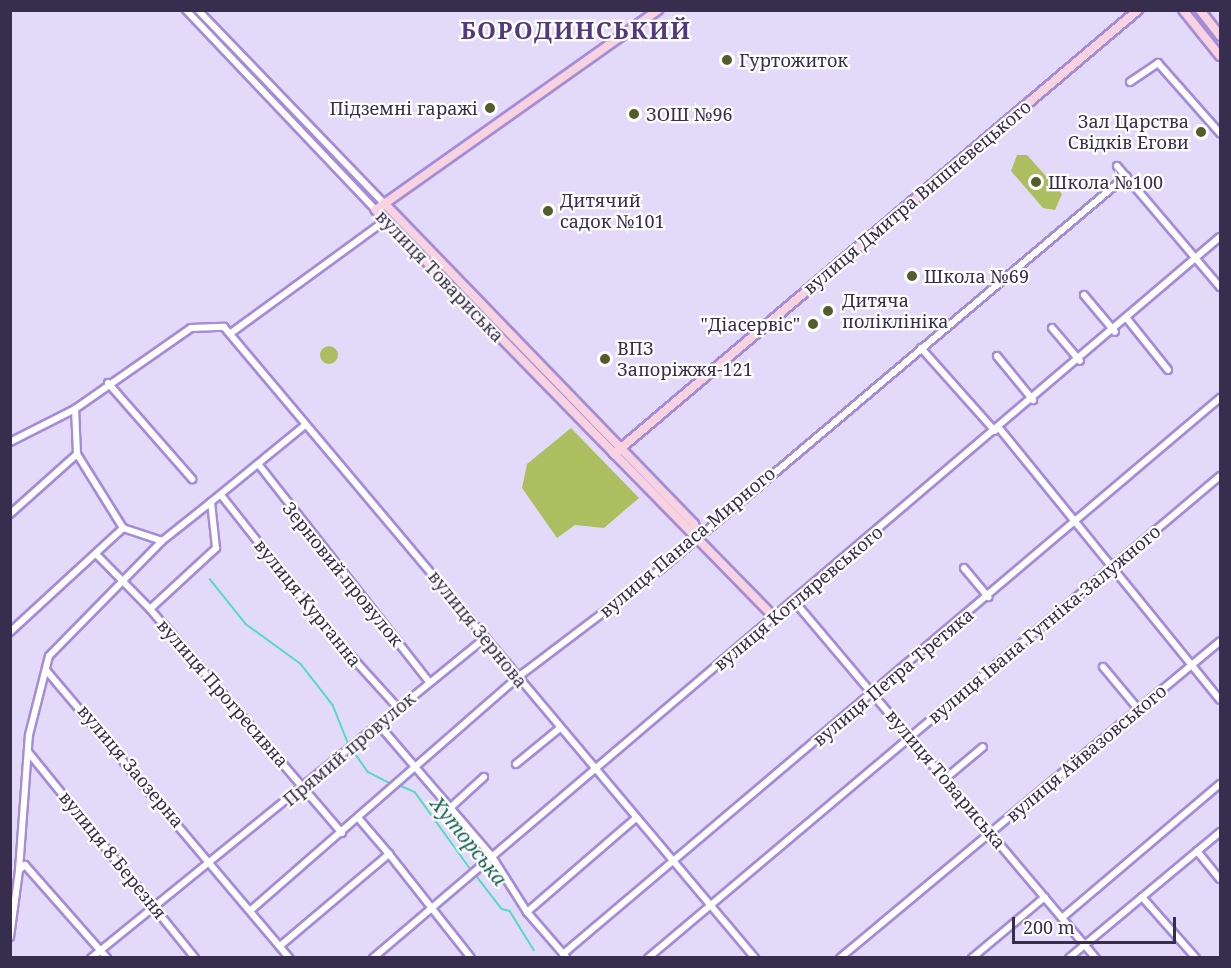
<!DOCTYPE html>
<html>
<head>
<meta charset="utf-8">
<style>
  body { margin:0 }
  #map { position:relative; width:1231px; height:968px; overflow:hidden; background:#e3dafa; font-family:"Noto Serif",serif }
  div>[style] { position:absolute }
  .green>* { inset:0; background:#adbe61 }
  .round { border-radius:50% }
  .stream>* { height:1.5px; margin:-0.75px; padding:0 0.75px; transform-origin:0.75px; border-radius:0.75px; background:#55dbc1 }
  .roads { filter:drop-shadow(2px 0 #a48cd7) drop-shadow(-2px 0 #a48cd7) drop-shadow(0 2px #a48cd7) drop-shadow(0 -2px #a48cd7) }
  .street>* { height:6px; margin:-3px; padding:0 3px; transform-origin:3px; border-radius:3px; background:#fff }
  .secondary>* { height:8px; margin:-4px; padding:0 4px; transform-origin:4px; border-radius:4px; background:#f7d2e0 }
  .dots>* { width:16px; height:16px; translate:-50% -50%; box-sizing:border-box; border:3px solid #fff; border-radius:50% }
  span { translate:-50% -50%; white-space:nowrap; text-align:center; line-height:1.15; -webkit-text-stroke:4.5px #fff; paint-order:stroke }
  .poi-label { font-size:18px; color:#372d4c }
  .left { translate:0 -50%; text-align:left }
  .right { translate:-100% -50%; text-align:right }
  .street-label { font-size:18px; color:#372d4c }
  .water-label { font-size:20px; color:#186254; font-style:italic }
  .district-label { font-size:24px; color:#51397c; font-weight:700; letter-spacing:1.5px }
  .frame { position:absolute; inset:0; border:12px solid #372d4c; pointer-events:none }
  .scale { position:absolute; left:1012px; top:917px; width:164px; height:27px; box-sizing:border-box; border:3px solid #372d4c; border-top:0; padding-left:8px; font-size:18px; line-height:21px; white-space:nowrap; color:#372d4c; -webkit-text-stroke:4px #fff; paint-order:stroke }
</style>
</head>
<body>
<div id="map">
  <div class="green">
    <i style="clip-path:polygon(1017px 155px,1027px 155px,1062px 194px,1055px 210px,1043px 208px,1011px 171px)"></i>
    <i class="round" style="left:320px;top:346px;width:18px;height:18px"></i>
    <i style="clip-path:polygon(571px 428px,639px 498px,604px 528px,575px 525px,557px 538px,522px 488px,527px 464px)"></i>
  </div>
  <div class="stream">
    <i style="left:210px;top:579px;width:58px;rotate:51.3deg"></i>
    <i style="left:246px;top:624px;width:68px;rotate:36deg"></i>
    <i style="left:301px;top:664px;width:52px;rotate:52deg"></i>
    <i style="left:333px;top:705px;width:43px;rotate:68.2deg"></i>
    <i style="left:352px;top:749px;width:28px;rotate:55deg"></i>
    <i style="left:368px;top:772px;width:27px;rotate:27deg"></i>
    <i style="left:399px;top:785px;width:17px;rotate:24deg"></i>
    <i style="left:415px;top:792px;width:97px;rotate:54.2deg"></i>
    <i style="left:475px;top:874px;width:44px;rotate:52.4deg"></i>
    <i style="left:502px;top:909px;width:8px;rotate:14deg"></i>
    <i style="left:510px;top:911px;width:46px;rotate:58.4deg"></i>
  </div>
  <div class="roads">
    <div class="street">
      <i style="left:186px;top:10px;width:276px;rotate:46.5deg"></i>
      <i style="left:198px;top:10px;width:268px;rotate:46.1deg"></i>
      <i style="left:1130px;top:82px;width:34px;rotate:-34deg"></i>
      <i style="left:1158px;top:63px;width:94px;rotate:48.5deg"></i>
      <i style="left:1117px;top:166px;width:159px;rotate:49.6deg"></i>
      <i style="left:1084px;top:295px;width:48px;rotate:50deg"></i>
      <i style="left:1128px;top:320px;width:64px;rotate:51.3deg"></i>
      <i style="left:1052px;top:328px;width:43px;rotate:49.7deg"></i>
      <i style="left:231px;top:333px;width:192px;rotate:-36.1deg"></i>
      <i style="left:921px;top:348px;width:111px;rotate:48.3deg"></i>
      <i style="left:997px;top:356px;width:57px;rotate:50.7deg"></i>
      <i style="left:108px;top:383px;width:128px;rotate:48.8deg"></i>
      <i style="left:999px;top:428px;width:350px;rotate:50.9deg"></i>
      <i style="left:10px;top:442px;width:73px;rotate:-26.9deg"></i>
      <i style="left:77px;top:454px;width:45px;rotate:-92.5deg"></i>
      <i style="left:75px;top:409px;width:141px;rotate:-34.9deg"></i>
      <i style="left:191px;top:328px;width:33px;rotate:-2deg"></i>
      <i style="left:224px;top:327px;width:825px;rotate:49.92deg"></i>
      <i style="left:259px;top:465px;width:276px;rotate:51.9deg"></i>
      <i style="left:221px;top:495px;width:176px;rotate:51.7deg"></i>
      <i style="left:330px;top:633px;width:101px;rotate:47.8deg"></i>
      <i style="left:10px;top:514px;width:90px;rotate:-41.8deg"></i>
      <i style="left:77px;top:454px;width:87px;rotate:58.1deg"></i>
      <i style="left:123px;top:528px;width:41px;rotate:18.4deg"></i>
      <i style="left:96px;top:554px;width:77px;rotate:45.5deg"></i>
      <i style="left:150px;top:609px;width:295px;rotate:49.4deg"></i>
      <i style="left:964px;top:568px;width:38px;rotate:50deg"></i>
      <i style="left:794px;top:601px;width:468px;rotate:49.8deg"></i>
      <i style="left:150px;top:609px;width:90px;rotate:-42.7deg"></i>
      <i style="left:216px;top:548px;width:46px;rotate:-96.2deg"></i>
      <i style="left:211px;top:502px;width:122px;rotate:-39.3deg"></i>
      <i style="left:10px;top:632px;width:154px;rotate:-42.6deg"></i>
      <i style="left:1103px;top:667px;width:56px;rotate:50.1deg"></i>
      <i style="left:46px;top:670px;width:377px;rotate:49.8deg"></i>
      <i style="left:379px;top:725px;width:172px;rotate:49.3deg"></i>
      <i style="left:491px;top:855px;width:67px;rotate:57.7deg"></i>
      <i style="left:527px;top:912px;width:60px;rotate:49.1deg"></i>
      <i style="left:29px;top:753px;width:264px;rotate:51deg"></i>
      <i style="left:516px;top:764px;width:57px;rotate:-39.3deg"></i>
      <i style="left:946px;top:778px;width:48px;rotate:-40deg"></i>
      <i style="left:450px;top:808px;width:46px;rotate:-42.4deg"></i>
      <i style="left:1197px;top:851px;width:36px;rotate:51deg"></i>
      <i style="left:389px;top:854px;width:132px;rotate:51.7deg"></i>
      <i style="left:19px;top:870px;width:135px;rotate:-85.8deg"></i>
      <i style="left:29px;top:735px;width:81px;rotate:-75.8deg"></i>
      <i style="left:49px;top:656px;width:161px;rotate:-45.5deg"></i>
      <i style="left:162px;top:541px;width:63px;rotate:-38.5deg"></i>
      <i style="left:1142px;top:897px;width:81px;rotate:48.5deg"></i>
      <i style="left:251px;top:910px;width:359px;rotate:-41.1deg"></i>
      <i style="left:522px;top:674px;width:174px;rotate:-37.1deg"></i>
      <i style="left:661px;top:569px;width:609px;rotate:-40.2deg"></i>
      <i style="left:527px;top:912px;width:144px;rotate:-40.8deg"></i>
      <i style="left:1063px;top:917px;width:206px;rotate:-40.3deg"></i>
      <i style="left:10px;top:937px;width:68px;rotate:-82.3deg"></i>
      <i style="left:19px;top:870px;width:8px;rotate:-40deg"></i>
      <i style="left:25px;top:865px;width:124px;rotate:48.6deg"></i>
      <i style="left:280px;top:946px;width:143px;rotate:-40.2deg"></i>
      <i style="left:389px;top:854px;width:46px;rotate:-130.6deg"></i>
      <i style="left:563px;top:954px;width:861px;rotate:-40.24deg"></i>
      <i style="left:91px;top:958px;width:508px;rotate:-39.08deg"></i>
      <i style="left:373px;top:958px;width:1112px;rotate:-40.41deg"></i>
      <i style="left:648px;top:958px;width:748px;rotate:-40.12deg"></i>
      <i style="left:840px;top:958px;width:495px;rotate:-39.8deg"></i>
      <i style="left:972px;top:958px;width:95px;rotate:-39.9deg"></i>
      <i style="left:1069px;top:958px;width:197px;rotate:-39.8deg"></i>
    </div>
    <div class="secondary">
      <i style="left:658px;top:10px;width:346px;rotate:144.7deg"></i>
      <i style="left:376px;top:210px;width:569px;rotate:45.64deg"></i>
      <i style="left:1183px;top:10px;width:59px;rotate:51.2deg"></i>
      <i style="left:1200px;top:10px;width:33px;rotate:52deg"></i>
      <i style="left:384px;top:203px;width:446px;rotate:46deg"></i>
      <i style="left:694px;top:524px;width:14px;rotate:69deg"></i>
      <i style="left:614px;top:454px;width:687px;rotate:-40.28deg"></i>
    </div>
  </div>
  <div class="dots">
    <i style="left:727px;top:60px;background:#535c2b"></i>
    <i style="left:490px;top:108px;background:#535c2b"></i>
    <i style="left:634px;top:114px;background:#535c2b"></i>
    <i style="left:1201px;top:132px;background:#535c2b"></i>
    <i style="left:1036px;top:182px;background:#535c2b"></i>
    <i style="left:548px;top:211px;background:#535c2b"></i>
    <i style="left:912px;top:276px;background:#535c2b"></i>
    <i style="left:828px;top:311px;background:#535c2b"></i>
    <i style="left:813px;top:324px;background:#535c2b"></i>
    <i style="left:605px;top:359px;background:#535c2b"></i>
  </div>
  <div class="poi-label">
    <span class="left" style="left:739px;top:60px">Гуртожиток</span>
    <span class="right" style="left:478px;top:108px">Підземні гаражі</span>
    <span class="left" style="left:646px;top:114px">ЗОШ №96</span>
    <span class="right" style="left:1189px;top:132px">Зал Царства<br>Свiдкiв Егови</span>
    <span class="left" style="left:1048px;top:182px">Школа №100</span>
    <span class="left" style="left:560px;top:211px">Дитячий<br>садок №101</span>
    <span class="left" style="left:924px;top:276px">Школа №69</span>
    <span class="left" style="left:842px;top:311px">Дитяча<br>поліклініка</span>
    <span class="right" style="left:800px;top:324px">"Діасервіс"</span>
    <span class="left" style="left:617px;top:359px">ВПЗ<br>Запоріжжя-121</span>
  </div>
  <div class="street-label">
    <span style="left:917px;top:197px;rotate:-40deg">вулиця Дмитра Вишневецького</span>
    <span style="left:440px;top:276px;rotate:46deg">вулиця Товариська</span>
    <span style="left:687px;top:542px;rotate:-40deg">вулиця Панаса Мирного</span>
    <span style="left:343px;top:574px;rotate:51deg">Зерновий провулок</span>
    <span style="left:798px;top:598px;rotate:-40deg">вулиця Котляревського</span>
    <span style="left:308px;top:603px;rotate:51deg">вулиця Курганна</span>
    <span style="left:1044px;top:624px;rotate:-40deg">вулиця Івана Гутніка-Залужного</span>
    <span style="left:478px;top:629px;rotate:51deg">вулиця Зернова</span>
    <span style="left:893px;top:677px;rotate:-40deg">вулиця Петра Третяка</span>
    <span style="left:223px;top:693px;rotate:49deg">вулиця Прогресивна</span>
    <span style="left:349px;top:749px;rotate:-40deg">Прямий провулок</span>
    <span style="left:1086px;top:753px;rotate:-40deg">вулиця Айвазовського</span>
    <span style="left:131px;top:766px;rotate:50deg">вулиця Заозерна</span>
    <span style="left:946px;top:779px;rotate:50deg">вулиця Товариська</span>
    <span style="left:113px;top:855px;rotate:51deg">вулиця 8 Березня</span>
  </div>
  <div class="water-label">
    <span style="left:469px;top:841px;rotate:51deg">Хуторська</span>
  </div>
  <div class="district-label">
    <span style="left:576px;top:30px">БОРОДИНСЬКИЙ</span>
  </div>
  <div class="frame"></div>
  <div class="scale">200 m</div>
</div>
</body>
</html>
